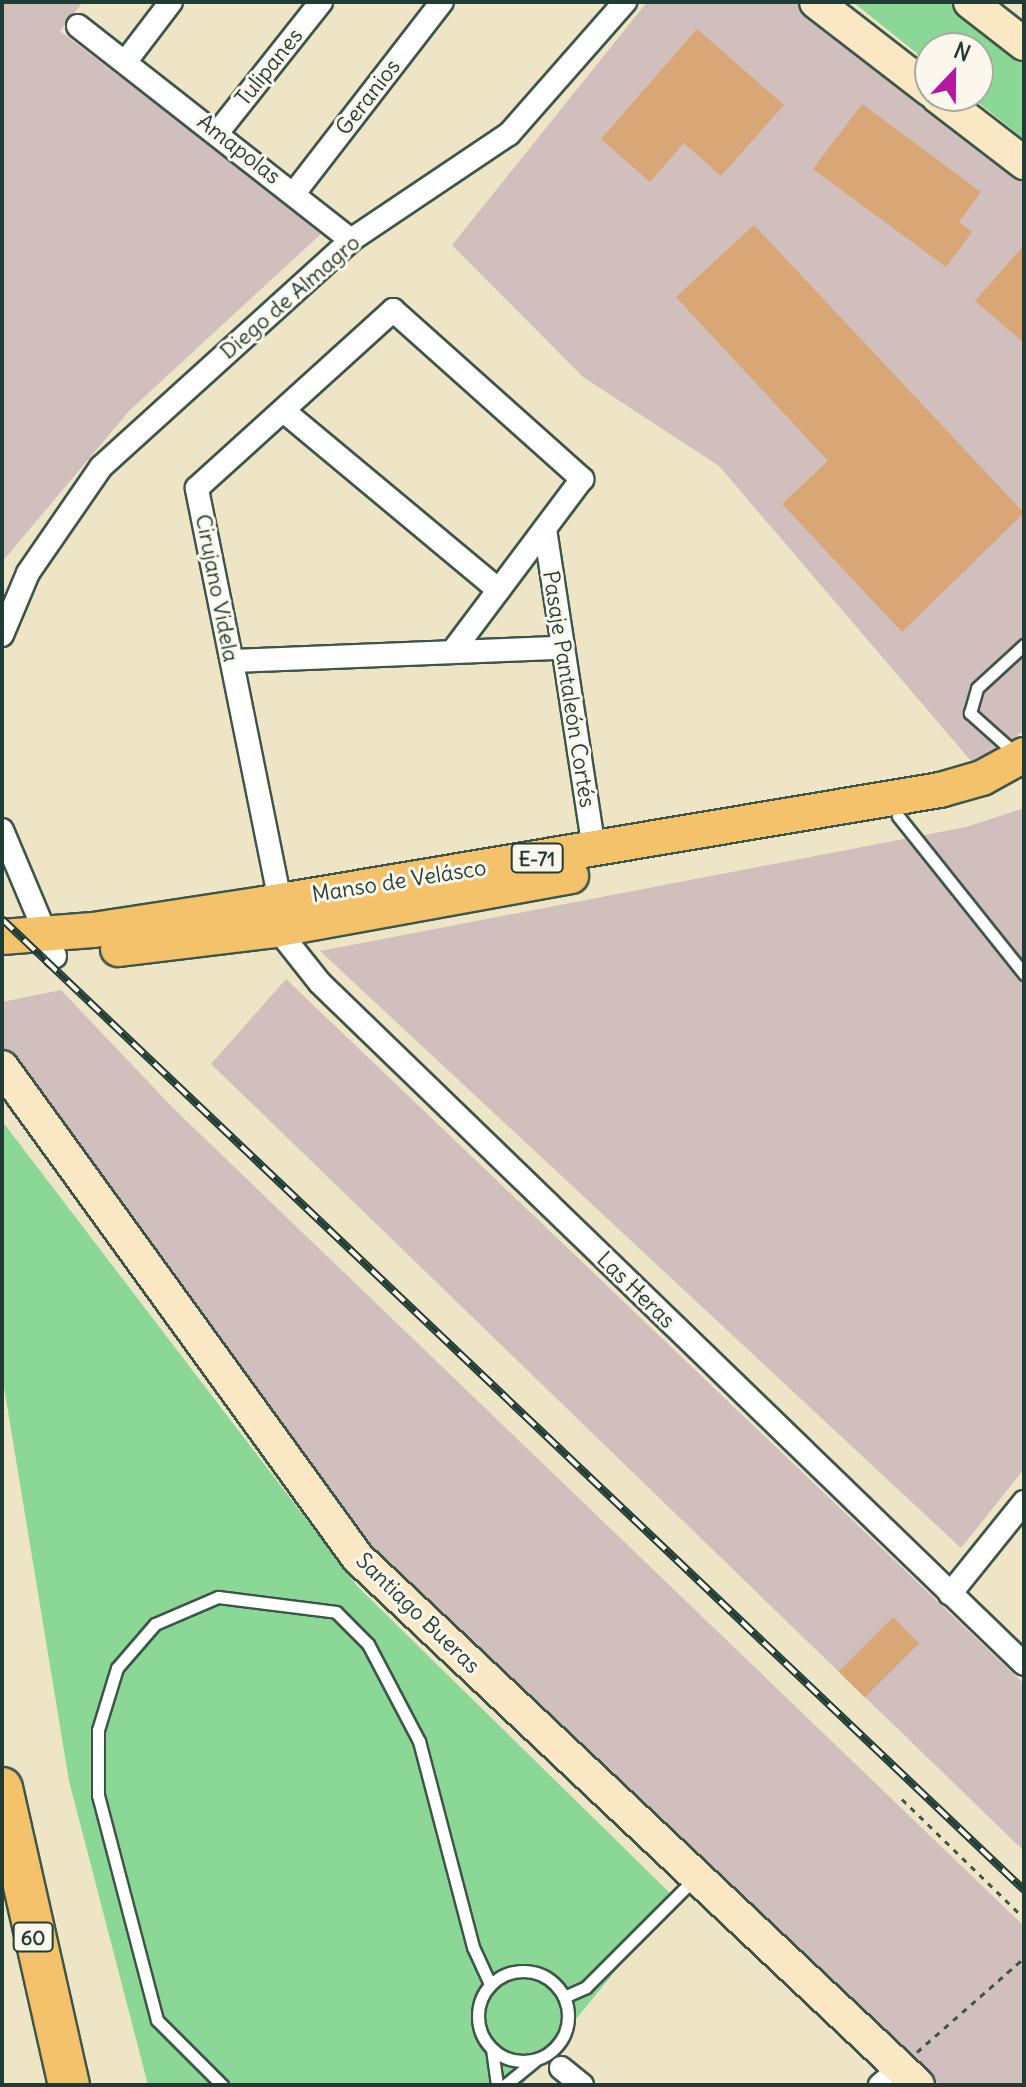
<!DOCTYPE html>
<html>
<head>
<meta charset="utf-8">
<style>
  body { margin:0 }
  #map { position:relative; width:1026px; height:2087px; overflow:hidden; background:#eee5c7; font-family:Delius,sans-serif }
  div>[style] { position:absolute }
  .industrial>* { inset:0; background:#d1bfbd }
  .green>* { inset:0; background:#8bd896 }
  .building>* { inset:0; background:#d9a775; transform-origin:0 0 }
  .path>* { height:3px; margin-top:-1.5px; transform-origin:0; background:repeating-linear-gradient(90deg,#3e564a 0 6px,transparent 0 12px) }
  .roads { filter:drop-shadow(2px 0 #3e564a) drop-shadow(-2px 0 #3e564a) drop-shadow(0 2px #3e564a) drop-shadow(0 -2px #3e564a) }
  .lane>* { height:11px; margin:-5.5px; padding:0 5.5px; transform-origin:5.5px; border-radius:5.5px; background:#fff }
  .lane>.ring { margin:-5.5px; padding:0; box-sizing:content-box; background:none; border:11px solid #fff; border-radius:50% }
  .street>* { height:22px; margin:-11px; padding:0 11px; transform-origin:11px; border-radius:11px; background:#fff }
  .secondary>* { height:32px; margin:-16px; padding:0 16px; transform-origin:16px; border-radius:16px; background:#fae7c3 }
  .primary>* { height:34px; margin:-17px; padding:0 17px; transform-origin:17px; border-radius:17px; background:#f3c26a }
  .highway>* { height:40px; margin:-20px; padding:0 20px; transform-origin:20px; border-radius:20px; background:#f3c26a }
  .rail>* { height:8px; margin-top:-4px; transform-origin:0; background:repeating-linear-gradient(90deg,#fbf7ec 0 15px,#1f3d34 0 30px); box-sizing:border-box; border-block:2px solid #1f3d34 }
  span { translate:-50% -50%; white-space:nowrap; text-align:center; line-height:1.15; -webkit-text-stroke:6px #fbf7ec; paint-order:stroke }
  .shield-label span { padding:2px 6px; background:#fbf7ec; border:2px solid; border-radius:6px; -webkit-text-stroke-width:0 }
  .shield-label { font-size:20px; color:#1f3d34; font-weight:700 }
  .street-label { font-size:22px; color:#1f3d34 }
  .frame { position:absolute; inset:0; border:4px solid #1f3d34; pointer-events:none }
  .north { position:absolute; left:914px; top:32px; width:80px; height:80px; box-sizing:border-box; background:#fbf7ec; border:2px solid #a3ada2; border-radius:50%; rotate:22deg; font-size:22px; font-weight:700; line-height:32px; text-align:center; color:#1f3d34 }
  .north::after { content:''; display:block; margin:auto; width:28px; height:36px; background:#b5179e; clip-path:polygon(50% 0,100% 100%,50% 72%,0 100%) }
</style>
</head>
<body>
<div id="map">
  <div class="industrial">
    <i style="clip-path:polygon(2px 2px,83px 2px,60px 31px,323px 232px,129px 411px,2px 562px)"></i>
    <i style="clip-path:polygon(647px 2px,800px 2px,1024px 173px,1024px 730px,1003px 748px,971px 761px,719px 466px,583px 377px,452px 245px)"></i>
    <i style="clip-path:polygon(1024px 808px,1024px 1469px,961px 1548px,320px 951px,966px 827px)"></i>
    <i style="clip-path:polygon(286px 979px,1024px 1684px,1024px 1851px,211px 1064px)"></i>
    <i style="clip-path:polygon(61px 990px,175px 1110px,1024px 1926px,1024px 2085px,941px 2085px,365px 1545px,2px 1050px,2px 1002px)"></i>
  </div>
  <div class="green">
    <i style="clip-path:polygon(853px 2px,964px 2px,1024px 51px,1024px 139px,970px 96px,978px 96px,978px 48px,930px 48px,930px 64px)"></i>
    <i style="clip-path:polygon(2px 1121px,358px 1587px,675px 1898px,522px 2085px,148px 2085px,69px 1781px,2px 1375px)"></i>
  </div>
  <div class="building">
    <i style="clip-path:polygon(697px 29px,784px 105px,721px 176px,684px 143px,650px 182px,601px 139px)"></i>
    <i style="clip-path:polygon(862px 104px,981px 192px,959px 222px,972px 232px,946px 267px,813px 169px)"></i>
    <i style="clip-path:polygon(754px 225px,1024px 513px,902px 632px,782px 504px,828px 461px,676px 297px)"></i>
    <i style="clip-path:polygon(1024px 245px,1024px 343px,975px 301px)"></i>
    <i style="left:893px;top:1617px;width:37px;height:77px;rotate:45deg"></i>
  </div>
  <div class="path">
    <i style="left:902px;top:1799px;width:170px;rotate:44.3deg"></i>
    <i style="left:917px;top:2052px;width:142px;rotate:-41.3deg"></i>
  </div>
  <div class="roads">
    <div class="lane">
      <i style="left:1016px;top:754px;width:62px;rotate:-138.3deg"></i>
      <i style="left:970px;top:713px;width:26px;rotate:-74deg"></i>
      <i style="left:977px;top:688px;width:64px;rotate:-42.5deg"></i>
      <i style="left:898px;top:816px;width:202px;rotate:51.4deg"></i>
      <i class="ring" style="left:478px;top:1971px;width:79px;height:79px"></i>
      <i style="left:564px;top:1997px;width:24px;rotate:-24deg"></i>
      <i style="left:586px;top:1987px;width:156px;rotate:-45deg"></i>
      <i style="left:492px;top:2049px;width:36px;rotate:82deg"></i>
      <i style="left:222px;top:2085px;width:92px;rotate:-135deg"></i>
      <i style="left:157px;top:2020px;width:233px;rotate:-104.7deg"></i>
      <i style="left:98px;top:1795px;width:65px;rotate:-90deg"></i>
      <i style="left:98px;top:1730px;width:65px;rotate:-73deg"></i>
      <i style="left:117px;top:1668px;width:58px;rotate:-49.2deg"></i>
      <i style="left:155px;top:1624px;width:69px;rotate:-23.2deg"></i>
      <i style="left:218px;top:1597px;width:119px;rotate:7.2deg"></i>
      <i style="left:336px;top:1612px;width:45px;rotate:45deg"></i>
      <i style="left:368px;top:1644px;width:110px;rotate:62.3deg"></i>
      <i style="left:419px;top:1741px;width:213px;rotate:75.3deg"></i>
      <i style="left:473px;top:1947px;width:41px;rotate:65.3deg"></i>
      <i style="left:505px;top:2085px;width:38px;rotate:-39deg"></i>
    </div>
    <div class="street">
      <i style="left:78px;top:26px;width:347px;rotate:38.1deg"></i>
      <i style="left:126px;top:61px;width:74px;rotate:-52.7deg"></i>
      <i style="left:218px;top:132px;width:166px;rotate:-51.6deg"></i>
      <i style="left:295px;top:192px;width:240px;rotate:-52.3deg"></i>
      <i style="left:285px;top:412px;width:278px;rotate:39.8deg"></i>
      <i style="left:545px;top:529px;width:324px;rotate:81.3deg"></i>
      <i style="left:2px;top:635px;width:67px;rotate:-67.2deg"></i>
      <i style="left:28px;top:573px;width:129px;rotate:-55.4deg"></i>
      <i style="left:101px;top:467px;width:338px;rotate:-42.2deg"></i>
      <i style="left:351px;top:240px;width:190px;rotate:-33.9deg"></i>
      <i style="left:509px;top:134px;width:176px;rotate:-48.7deg"></i>
      <i style="left:232px;top:661px;width:330px;rotate:-2.3deg"></i>
      <i style="left:2px;top:830px;width:137px;rotate:67.2deg"></i>
      <i style="left:280px;top:901px;width:421px;rotate:-101.4deg"></i>
      <i style="left:197px;top:488px;width:265px;rotate:-42.2deg"></i>
      <i style="left:393px;top:310px;width:254px;rotate:41.8deg"></i>
      <i style="left:582px;top:479px;width:216px;rotate:126.9deg"></i>
      <i style="left:270px;top:920px;width:80px;rotate:51.6deg"></i>
      <i style="left:320px;top:983px;width:979px;rotate:44.05deg"></i>
      <i style="left:950px;top:1594px;width:118px;rotate:-51.2deg"></i>
      <i style="left:561px;top:2068px;width:27px;rotate:39deg"></i>
      <i style="left:880px;top:2085px;width:26px;rotate:-40deg"></i>
    </div>
    <div class="secondary">
      <i style="left:816px;top:2px;width:144px;rotate:37.7deg"></i>
      <i style="left:970px;top:2px;width:68px;rotate:37.9deg"></i>
      <i style="left:937px;top:96px;width:110px;rotate:37.6deg"></i>
      <i style="left:2px;top:1067px;width:606px;rotate:54.06deg"></i>
      <i style="left:358px;top:1558px;width:769px;rotate:43.26deg"></i>
    </div>
    <div class="primary">
      <i style="left:2px;top:937px;width:91px;rotate:-4.4deg"></i>
      <i style="left:93px;top:930px;width:172px;rotate:-8.7deg"></i>
      <i style="left:263px;top:904px;width:687px;rotate:-9.56deg"></i>
      <i style="left:940px;top:790px;width:44px;rotate:-15.9deg"></i>
      <i style="left:982px;top:778px;width:48px;rotate:-28.7deg"></i>
      <i style="left:118px;top:949px;width:157px;rotate:-6.9deg"></i>
      <i style="left:274px;top:930px;width:302px;rotate:-10.3deg"></i>
    </div>
    <div class="highway">
      <i style="left:2px;top:1788px;width:304px;rotate:77.3deg"></i>
    </div>
  </div>
  <div class="rail">
    <i style="left:2px;top:919px;width:1410px;rotate:43.53deg"></i>
  </div>
  <div class="shield-label">
    <span style="left:537px;top:858px">E-71</span>
    <span style="left:33px;top:1937px">60</span>
  </div>
  <div class="street-label">
    <span style="left:269px;top:67px;rotate:-51deg">Tulipanes</span>
    <span style="left:368px;top:97px;rotate:-52deg">Geranios</span>
    <span style="left:239px;top:149px;rotate:38deg">Amapolas</span>
    <span style="left:290px;top:297px;rotate:-41deg">Diego de Almagro</span>
    <span style="left:217px;top:588px;rotate:79deg">Cirujano Videla</span>
    <span style="left:569px;top:689px;rotate:81deg">Pasaje Pantaleón Cortés</span>
    <span style="left:399px;top:881px;rotate:-9deg">Manso de Velásco</span>
    <span style="left:636px;top:1290px;rotate:44deg">Las Heras</span>
    <span style="left:418px;top:1613px;rotate:44deg">Santiago Bueras</span>
  </div>
  <div class="frame"></div>
  <div class="north">N</div>
</div>
</body>
</html>
